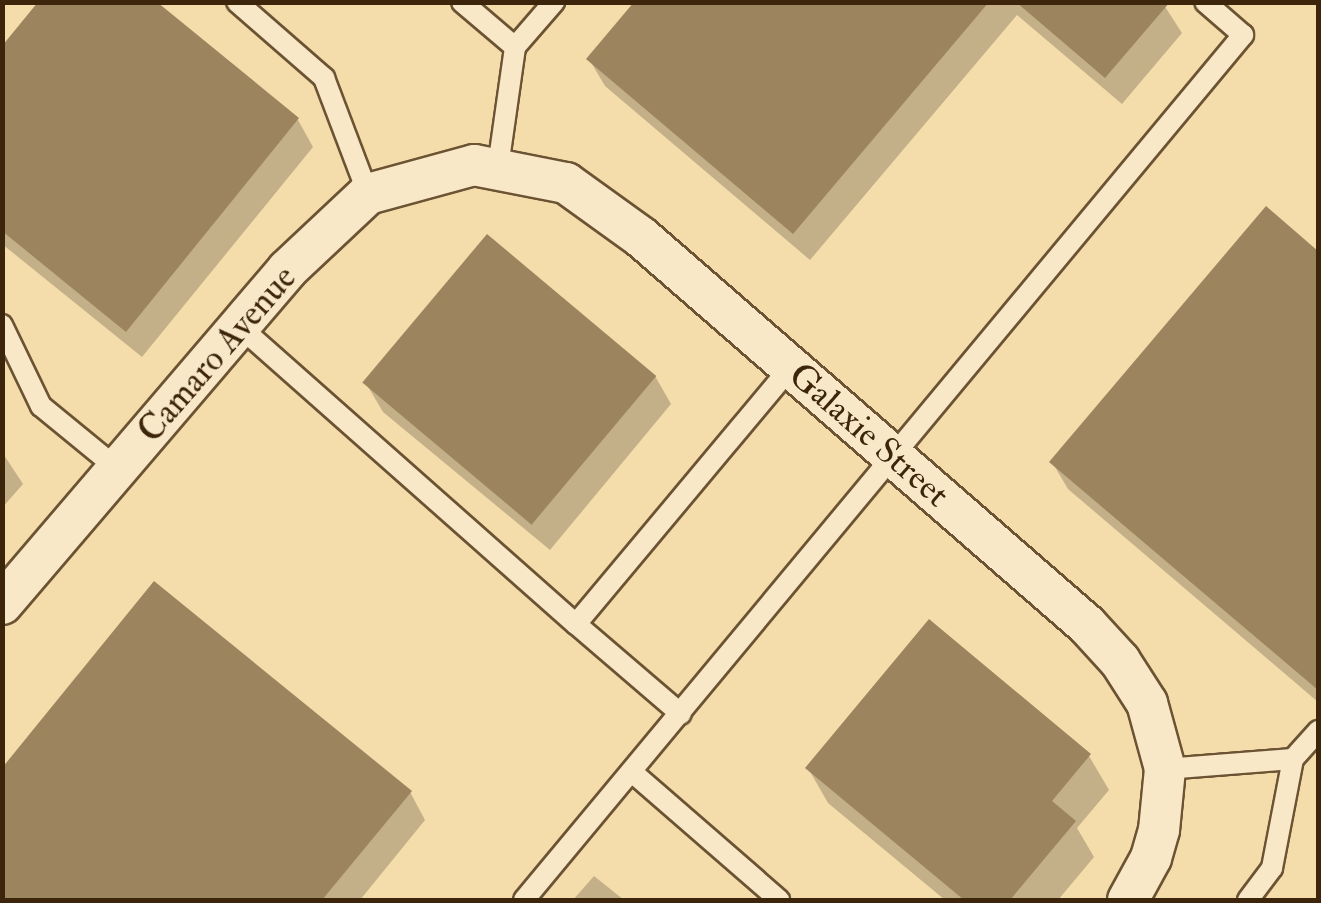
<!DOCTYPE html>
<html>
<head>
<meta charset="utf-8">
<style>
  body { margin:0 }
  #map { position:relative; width:1321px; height:903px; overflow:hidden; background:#f4dcab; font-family:"IM FELL Double Pica",serif }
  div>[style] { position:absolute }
  .shadow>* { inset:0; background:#0003 }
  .building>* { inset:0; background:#9c845e; transform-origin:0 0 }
  .roads { filter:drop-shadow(2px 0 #6b5333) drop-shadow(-2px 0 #6b5333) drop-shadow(0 2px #6b5333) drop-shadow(0 -2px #6b5333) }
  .lane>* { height:20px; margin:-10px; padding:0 10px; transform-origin:10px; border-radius:10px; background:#f8e8c8 }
  .street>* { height:40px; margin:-20px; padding:0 20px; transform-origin:20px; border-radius:20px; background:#f8e8c8 }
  span { translate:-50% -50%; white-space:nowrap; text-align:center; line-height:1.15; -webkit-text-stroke:8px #f8e8c8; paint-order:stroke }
  .street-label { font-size:35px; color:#3d250b }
  .frame { position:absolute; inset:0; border:5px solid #3d250b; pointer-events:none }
</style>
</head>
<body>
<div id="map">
  <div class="shadow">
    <i style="clip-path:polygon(153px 2px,298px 120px,313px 147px,142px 357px,2px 244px,2px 50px)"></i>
    <i style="clip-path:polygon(637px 2px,1162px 2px,1182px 33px,1122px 104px,1017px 15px,810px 260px,605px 86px,589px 59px)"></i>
    <i style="clip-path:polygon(1266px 209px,1318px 254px,1318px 702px,1068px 489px,1052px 462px)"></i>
    <i style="clip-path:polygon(655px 376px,671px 404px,550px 550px,383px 412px,367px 385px)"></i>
    <i style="clip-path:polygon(2px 452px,23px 484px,2px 508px)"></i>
    <i style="clip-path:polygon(1089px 756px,1109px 790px,1077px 828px,1094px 857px,1058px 900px,945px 900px,828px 803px,808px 768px)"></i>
    <i style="clip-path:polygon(2px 772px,410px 792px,425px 820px,360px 900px,2px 900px)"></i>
    <i style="clip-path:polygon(594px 876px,624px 900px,573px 900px)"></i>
  </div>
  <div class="building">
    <i style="clip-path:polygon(38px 2px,157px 2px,299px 118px,126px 332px,2px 231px,2px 46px)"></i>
    <i style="clip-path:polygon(634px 2px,989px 2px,793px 234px,586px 59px)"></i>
    <i style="clip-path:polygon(1016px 2px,1170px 2px,1105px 78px)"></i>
    <i style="clip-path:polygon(1266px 206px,1318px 251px,1318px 690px,1049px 462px)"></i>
    <i style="left:487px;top:234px;width:221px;height:194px;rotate:40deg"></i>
    <i style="clip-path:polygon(154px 581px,412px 791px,322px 900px,2px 900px,2px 768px)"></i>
    <i style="clip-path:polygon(929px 619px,1091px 754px,1052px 801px,1076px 821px,1010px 900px,964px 900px,805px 768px)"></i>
  </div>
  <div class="roads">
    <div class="lane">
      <i style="left:237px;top:2px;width:116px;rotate:41.1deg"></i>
      <i style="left:324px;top:78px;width:124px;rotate:69.2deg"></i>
      <i style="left:462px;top:2px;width:70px;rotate:40.3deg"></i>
      <i style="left:498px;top:167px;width:121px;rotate:-81.9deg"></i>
      <i style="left:515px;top:47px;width:60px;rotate:-49.1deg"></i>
      <i style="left:2px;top:325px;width:90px;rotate:64.3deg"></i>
      <i style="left:41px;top:406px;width:99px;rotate:39.3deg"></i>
      <i style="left:239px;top:326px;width:450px;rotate:41.5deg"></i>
      <i style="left:576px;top:624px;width:335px;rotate:-50.1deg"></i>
      <i style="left:576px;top:624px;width:138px;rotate:40.6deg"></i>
      <i style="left:1165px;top:769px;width:128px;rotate:-4.5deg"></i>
      <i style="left:1293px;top:759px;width:38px;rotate:-48deg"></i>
      <i style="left:632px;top:772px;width:195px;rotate:41deg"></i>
      <i style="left:524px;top:900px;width:1125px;rotate:-50.27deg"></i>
      <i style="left:1243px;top:35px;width:50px;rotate:-139deg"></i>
      <i style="left:1248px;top:900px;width:40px;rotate:-53deg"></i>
      <i style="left:1272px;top:868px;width:111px;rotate:-79.1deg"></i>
    </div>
    <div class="street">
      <i style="left:2px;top:604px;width:439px;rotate:-49.5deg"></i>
      <i style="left:287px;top:270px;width:111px;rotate:-43.2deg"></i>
      <i style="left:368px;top:194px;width:110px;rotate:-15.3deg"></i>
      <i style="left:474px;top:165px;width:94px;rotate:11.1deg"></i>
      <i style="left:566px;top:183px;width:92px;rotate:35.8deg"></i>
      <i style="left:641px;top:237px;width:591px;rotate:41.02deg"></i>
      <i style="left:1087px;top:625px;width:49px;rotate:47.5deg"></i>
      <i style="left:1120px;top:661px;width:50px;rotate:57.3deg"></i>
      <i style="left:1147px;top:703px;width:68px;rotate:74.7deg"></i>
      <i style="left:1165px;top:769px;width:61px;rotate:95.6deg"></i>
      <i style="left:1159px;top:830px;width:29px;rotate:106deg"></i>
      <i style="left:1151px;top:858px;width:48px;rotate:118.7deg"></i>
    </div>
  </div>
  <div class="street-label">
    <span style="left:217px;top:354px;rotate:-49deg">Camaro Avenue</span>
    <span style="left:869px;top:435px;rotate:41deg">Galaxie Street</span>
  </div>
  <div class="frame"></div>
</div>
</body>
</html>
